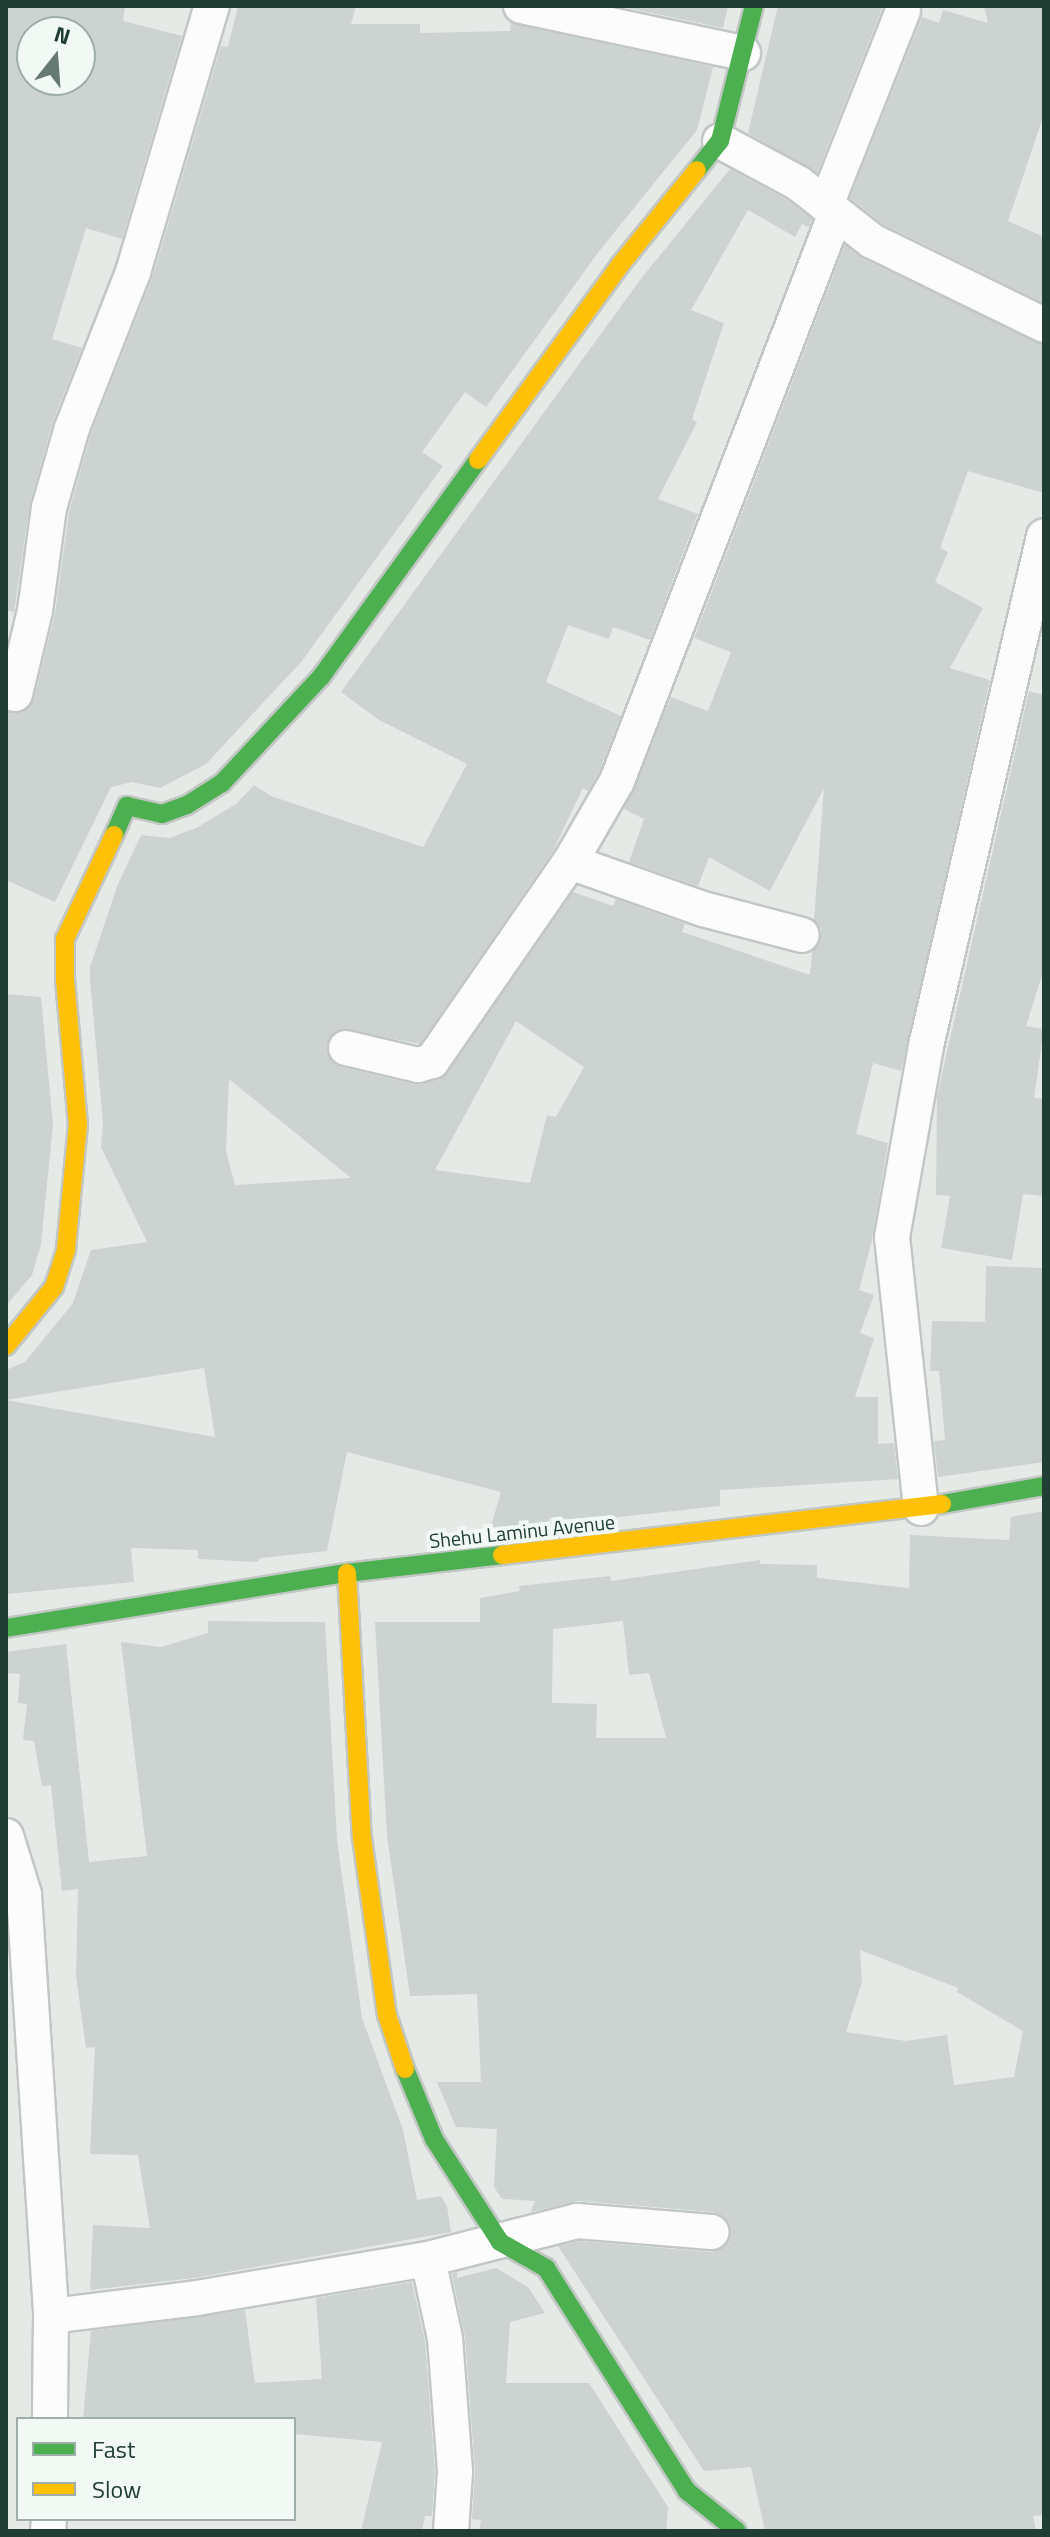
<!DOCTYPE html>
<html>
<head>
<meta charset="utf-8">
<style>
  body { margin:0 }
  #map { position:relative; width:1050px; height:2537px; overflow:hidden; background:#e5eae7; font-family:"Titillium Web",sans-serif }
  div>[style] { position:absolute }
  .building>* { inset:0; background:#ccd3d0 }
  .roads { filter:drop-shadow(2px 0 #c2c7c4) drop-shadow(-2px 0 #c2c7c4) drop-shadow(0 2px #c2c7c4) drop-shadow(0 -2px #c2c7c4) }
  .street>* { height:34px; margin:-17px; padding:0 17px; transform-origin:17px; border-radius:17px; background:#fbfcfb }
  .fast>* { height:18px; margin:-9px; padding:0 9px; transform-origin:9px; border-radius:9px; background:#4caf50 }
  .slow>* { height:18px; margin:-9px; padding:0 9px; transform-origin:9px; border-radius:9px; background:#ffc107 }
  span { translate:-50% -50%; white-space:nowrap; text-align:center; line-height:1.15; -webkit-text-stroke:8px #f2f9f5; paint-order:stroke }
  .street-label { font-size:20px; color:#213e34 }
  .frame { position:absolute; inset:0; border:8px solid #213e34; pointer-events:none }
  .legend { position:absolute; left:16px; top:2417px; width:280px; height:104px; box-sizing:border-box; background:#f2f9f5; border:2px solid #9eaea8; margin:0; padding:10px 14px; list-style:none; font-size:24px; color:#213e34 }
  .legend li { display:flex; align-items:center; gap:16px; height:40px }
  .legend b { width:40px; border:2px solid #9eaea8 }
  .north { position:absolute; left:16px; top:16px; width:80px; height:80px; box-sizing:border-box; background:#f2f9f5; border:2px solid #9eaea8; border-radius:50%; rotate:17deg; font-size:22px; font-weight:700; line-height:32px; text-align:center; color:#213e34 }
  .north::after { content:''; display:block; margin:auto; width:28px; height:36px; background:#667a73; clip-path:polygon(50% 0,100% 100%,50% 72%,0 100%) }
</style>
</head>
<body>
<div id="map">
  <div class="building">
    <i style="clip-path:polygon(evenodd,6px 6px,125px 6px,123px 21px,182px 36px,122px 239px,86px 228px,52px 339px,82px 348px,53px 421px,30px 503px,14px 612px,6px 610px,6px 6px,32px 32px,80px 32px,80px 80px,32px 80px,32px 32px)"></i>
    <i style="clip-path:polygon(238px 6px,356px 6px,351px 24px,420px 24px,420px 33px,510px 31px,511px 23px,713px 67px,697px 130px,600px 250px,486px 407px,465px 392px,422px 452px,443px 466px,302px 661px,206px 764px,160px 788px,132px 782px,111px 787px,55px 902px,6px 880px,6px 711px,21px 713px,34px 699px,55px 614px,69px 512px,91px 434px,152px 279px,221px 46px,228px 47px)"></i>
    <i style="clip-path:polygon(618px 6px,728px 6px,723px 28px)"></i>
    <i style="clip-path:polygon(778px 6px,883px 6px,817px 173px,748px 133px)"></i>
    <i style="clip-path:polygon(984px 6px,1044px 6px,1044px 114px,1008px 221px,1044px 237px,1044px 303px,883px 224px,850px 198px,922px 17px,939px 23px,943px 10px,988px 23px)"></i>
    <i style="clip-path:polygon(evenodd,730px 169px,787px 200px,812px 219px,809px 227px,802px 224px,795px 237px,748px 210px,691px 310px,724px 323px,692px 419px,697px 422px,658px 499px,698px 514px,650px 640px,613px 627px,609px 639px,568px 625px,546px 682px,621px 716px,599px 772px,588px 791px,583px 788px,553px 851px,420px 1044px,341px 1029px,331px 1035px,327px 1053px,332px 1062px,341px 1067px,413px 1084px,438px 1080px,448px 1072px,573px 892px,613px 906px,616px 899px,685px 924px,682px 932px,810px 975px,812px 952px,821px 939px,821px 929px,814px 920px,824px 788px,770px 891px,709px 857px,698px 886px,629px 862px,644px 819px,624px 809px,671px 697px,708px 711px,731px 652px,694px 638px,845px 245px,863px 259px,1044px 345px,1044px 493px,968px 471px,940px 548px,948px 552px,935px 582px,983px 608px,950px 668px,990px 680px,901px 1071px,873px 1063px,856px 1134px,888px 1143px,872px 1240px,859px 1290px,874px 1295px,860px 1333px,874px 1338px,855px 1397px,878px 1397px,878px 1444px,894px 1443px,898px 1479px,720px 1490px,720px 1506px,591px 1520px,550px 1518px,548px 1525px,504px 1530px,491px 1526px,501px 1492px,347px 1452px,327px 1551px,261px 1558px,257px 1562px,198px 1559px,198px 1550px,131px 1548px,134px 1582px,6px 1594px,6px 1370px,25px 1362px,73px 1303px,91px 1250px,147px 1242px,101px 1147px,103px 1123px,90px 979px,90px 967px,118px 884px,141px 835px,170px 838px,196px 828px,236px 804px,254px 785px,271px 796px,423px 847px,467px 764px,379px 720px,341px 692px,640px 280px,730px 169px,516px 1021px,584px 1067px,556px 1117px,547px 1115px,530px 1183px,435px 1170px,516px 1021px,730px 169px,229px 1079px,351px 1178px,235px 1185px,226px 1151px,229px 1079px,730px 169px,204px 1368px,215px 1437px,6px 1400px,204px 1368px)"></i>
    <i style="clip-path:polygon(1029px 691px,1044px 695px,1044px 969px,1026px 1026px,1044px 1029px,1034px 1098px,1043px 1099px,1044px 1196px,1023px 1194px,1012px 1260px,941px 1248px,950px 1196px,936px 1195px,937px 1096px)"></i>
    <i style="clip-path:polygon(6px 994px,41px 997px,53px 1125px,41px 1244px,32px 1275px,6px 1306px)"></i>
    <i style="clip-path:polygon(986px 1266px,1044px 1268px,1044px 1462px,938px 1477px,934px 1441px,945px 1440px,939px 1371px,930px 1371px,932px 1321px,985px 1322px)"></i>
    <i style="clip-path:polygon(evenodd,1044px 1511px,1044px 2515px,1033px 2516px,1036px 2531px,765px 2531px,751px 2467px,704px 2471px,558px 2246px,579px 2241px,711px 2252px,729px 2243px,730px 2223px,714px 2212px,579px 2201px,531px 2212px,535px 2201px,502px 2199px,494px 2187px,497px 2129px,456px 2127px,437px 2082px,481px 2082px,477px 1994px,410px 1996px,387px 1836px,375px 1622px,480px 1622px,480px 1598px,520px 1591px,519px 1586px,610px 1576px,611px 1581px,760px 1560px,760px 1564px,817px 1565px,817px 1578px,909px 1588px,910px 1535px,1009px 1540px,1011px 1517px,1044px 1511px,623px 1621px,629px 1675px,649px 1673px,666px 1738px,596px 1738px,597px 1704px,552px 1703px,553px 1629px,623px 1621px,1044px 1511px,860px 1950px,958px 1988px,957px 1992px,1023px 2031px,1014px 2077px,954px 2085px,947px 2035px,906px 2041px,846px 2032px,862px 1982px,860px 1950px)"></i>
    <i style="clip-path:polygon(208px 1621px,325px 1622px,337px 1840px,362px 2018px,403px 2130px,417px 2200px,441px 2196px,447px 2206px,451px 2232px,194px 2278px,90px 2290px,93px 2225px,150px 2228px,138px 2155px,90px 2154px,95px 2047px,86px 2048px,76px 1976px,78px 1889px,62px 1891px,51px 1785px,42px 1786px,34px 1741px,23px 1740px,27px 1704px,18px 1703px,20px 1674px,6px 1673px,6px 1652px,66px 1644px,89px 1862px,147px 1856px,121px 1642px,161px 1647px,208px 1633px)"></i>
    <i style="clip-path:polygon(496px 2268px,528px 2287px,545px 2313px,510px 2322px,506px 2383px,589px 2383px,668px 2507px,666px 2531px,479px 2531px,481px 2520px,472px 2519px,475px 2471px,465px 2337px,452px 2274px,457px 2272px,457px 2278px)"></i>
    <i style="clip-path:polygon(412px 2282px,425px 2341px,435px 2472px,432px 2516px,425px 2516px,422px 2531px,361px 2531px,382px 2442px,294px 2434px,294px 2419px,83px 2419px,91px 2331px,245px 2310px,255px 2383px,322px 2379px,316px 2298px)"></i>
  </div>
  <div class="roads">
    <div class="street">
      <i style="left:521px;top:6px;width:227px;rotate:12deg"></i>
      <i style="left:720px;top:141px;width:89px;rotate:28.3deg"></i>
      <i style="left:798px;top:183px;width:94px;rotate:38.1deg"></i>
      <i style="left:872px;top:241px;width:191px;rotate:26deg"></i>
      <i style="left:826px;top:205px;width:209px;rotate:-68.4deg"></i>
      <i style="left:15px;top:694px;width:85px;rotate:-76.5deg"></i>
      <i style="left:35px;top:611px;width:104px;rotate:-82.3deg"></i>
      <i style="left:49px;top:508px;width:83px;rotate:-74deg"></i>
      <i style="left:72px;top:428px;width:168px;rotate:-68.6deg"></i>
      <i style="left:133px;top:272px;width:277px;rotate:-73.5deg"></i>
      <i style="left:570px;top:862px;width:141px;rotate:19.5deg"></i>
      <i style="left:703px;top:909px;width:102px;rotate:14.7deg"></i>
      <i style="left:346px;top:1048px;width:74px;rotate:13.3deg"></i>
      <i style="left:418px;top:1065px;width:15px;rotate:-16deg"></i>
      <i style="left:432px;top:1061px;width:242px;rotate:-55.3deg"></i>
      <i style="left:570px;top:862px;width:94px;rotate:-59.9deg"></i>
      <i style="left:617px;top:781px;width:609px;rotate:-68.92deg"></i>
      <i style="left:921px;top:1508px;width:273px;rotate:-96.1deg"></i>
      <i style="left:892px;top:1237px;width:194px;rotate:-79.9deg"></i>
      <i style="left:926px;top:1046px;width:523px;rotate:-76.97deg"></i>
      <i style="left:6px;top:1836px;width:61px;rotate:72.8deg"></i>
      <i style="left:24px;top:1894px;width:423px;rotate:86.3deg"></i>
      <i style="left:51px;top:2316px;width:103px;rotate:90.6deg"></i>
      <i style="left:428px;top:2259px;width:81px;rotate:77.9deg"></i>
      <i style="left:445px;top:2338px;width:134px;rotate:85.7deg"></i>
      <i style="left:455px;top:2472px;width:59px;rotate:93.9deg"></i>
      <i style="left:51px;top:2316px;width:147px;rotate:-7deg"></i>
      <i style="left:197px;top:2298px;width:234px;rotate:-9.6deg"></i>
      <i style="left:428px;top:2259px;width:154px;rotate:-14.3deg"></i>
      <i style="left:577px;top:2221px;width:135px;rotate:4.7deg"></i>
      <i style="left:48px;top:2531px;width:12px;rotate:-85deg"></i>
    </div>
    <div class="fast">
      <i style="left:697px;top:170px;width:37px;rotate:-52deg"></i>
      <i style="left:720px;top:141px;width:139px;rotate:-75.9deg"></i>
      <i style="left:114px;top:835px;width:32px;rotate:-66deg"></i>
      <i style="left:127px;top:806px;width:36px;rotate:13deg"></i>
      <i style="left:162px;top:814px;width:27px;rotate:-20deg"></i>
      <i style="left:187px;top:805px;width:41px;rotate:-32.2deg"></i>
      <i style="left:222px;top:783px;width:145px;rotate:-47deg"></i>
      <i style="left:321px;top:677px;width:268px;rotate:-54.1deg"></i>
      <i style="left:942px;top:1504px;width:104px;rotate:-10deg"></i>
      <i style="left:6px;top:1628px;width:345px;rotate:-9.2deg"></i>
      <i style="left:347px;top:1573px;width:156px;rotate:-6.6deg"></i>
      <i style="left:405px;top:2069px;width:76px;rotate:67.5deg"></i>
      <i style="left:434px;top:2139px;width:122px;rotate:57.3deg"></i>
      <i style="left:500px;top:2242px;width:53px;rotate:29.5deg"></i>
      <i style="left:546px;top:2268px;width:264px;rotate:57.7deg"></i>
      <i style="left:687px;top:2491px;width:64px;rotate:38.7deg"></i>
    </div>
    <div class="slow">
      <i style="left:478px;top:460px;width:241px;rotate:-53.9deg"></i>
      <i style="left:620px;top:265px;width:122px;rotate:-51deg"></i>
      <i style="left:6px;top:1346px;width:76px;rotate:-50.9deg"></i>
      <i style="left:54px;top:1287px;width:40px;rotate:-72deg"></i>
      <i style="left:66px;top:1249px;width:125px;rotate:-84.5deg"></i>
      <i style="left:78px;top:1125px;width:146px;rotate:-95.1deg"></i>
      <i style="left:65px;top:980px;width:41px;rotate:-90deg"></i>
      <i style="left:65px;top:939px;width:115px;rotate:-64.8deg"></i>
      <i style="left:502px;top:1555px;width:443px;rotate:-6.6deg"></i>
      <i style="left:347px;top:1573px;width:265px;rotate:86.8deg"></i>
      <i style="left:362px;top:1838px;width:179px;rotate:82deg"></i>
      <i style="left:387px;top:2015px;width:57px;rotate:71.6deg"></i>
    </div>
  </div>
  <div class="street-label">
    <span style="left:522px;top:1531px;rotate:-6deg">Shehu Laminu Avenue</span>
  </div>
  <div class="frame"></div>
  <ul class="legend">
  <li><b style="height:10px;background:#4caf50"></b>Fast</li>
  <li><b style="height:10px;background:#ffc107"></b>Slow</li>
  </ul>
  <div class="north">N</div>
</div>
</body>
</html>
